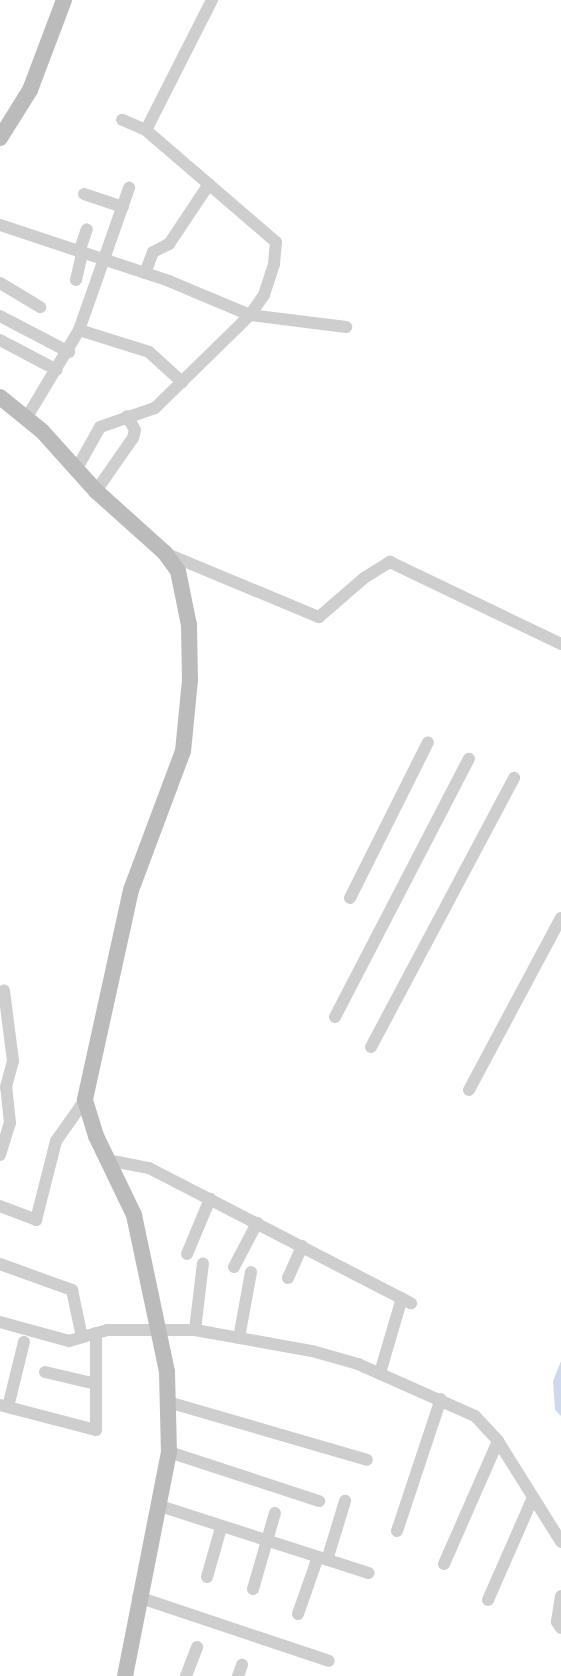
<!DOCTYPE html>
<html>
<head>
<meta charset="utf-8">
<style>
  body { margin:0 }
  #map { position:relative; width:561px; height:1676px; overflow:hidden; background:#fff; font-family:Figtree,sans-serif }
  div>[style] { position:absolute }
  .water>* { inset:0; background:#cedaeb }
  .minor>* { height:12px; margin:-6px; padding:0 6px; transform-origin:6px; border-radius:6px; background:#cecece }
  .secondary>* { height:16px; margin:-8px; padding:0 8px; transform-origin:8px; border-radius:8px; background:#bbb }
  span { translate:-50% -50%; white-space:nowrap; text-align:center; line-height:1.15; -webkit-text-stroke:7px #fff; paint-order:stroke }
</style>
</head>
<body>
<div id="map">
  <div class="water">
    <i style="clip-path:polygon(561px 1361px,561px 1416px,555px 1410px,553px 1381px)"></i>
  </div>
  <div class="minor">
    <i style="left:146px;top:130px;width:146px;rotate:-63.1deg"></i>
    <i style="left:84px;top:194px;width:41px;rotate:18.4deg"></i>
    <i style="left:0;top:225px;width:178px;rotate:18.3deg"></i>
    <i style="left:169px;top:281px;width:88px;rotate:22.8deg"></i>
    <i style="left:250px;top:315px;width:97px;rotate:7.1deg"></i>
    <i style="left:79px;top:252px;width:24px;rotate:-71deg"></i>
    <i style="left:145px;top:273px;width:22px;rotate:-69deg"></i>
    <i style="left:153px;top:252px;width:18px;rotate:-27deg"></i>
    <i style="left:169px;top:244px;width:72px;rotate:-56.3deg"></i>
    <i style="left:76px;top:280px;width:27px;rotate:-77deg"></i>
    <i style="left:0;top:283px;width:47px;rotate:31deg"></i>
    <i style="left:0;top:316px;width:78px;rotate:27.6deg"></i>
    <i style="left:79px;top:330px;width:73px;rotate:17.4deg"></i>
    <i style="left:149px;top:352px;width:45px;rotate:42.3deg"></i>
    <i style="left:0;top:340px;width:64px;rotate:27.8deg"></i>
    <i style="left:27px;top:417px;width:101px;rotate:-59.1deg"></i>
    <i style="left:79px;top:330px;width:151px;rotate:-70.6deg"></i>
    <i style="left:76px;top:470px;width:49px;rotate:-60.8deg"></i>
    <i style="left:100px;top:427px;width:58px;rotate:-19.1deg"></i>
    <i style="left:155px;top:408px;width:133px;rotate:-44.4deg"></i>
    <i style="left:250px;top:315px;width:24px;rotate:-55deg"></i>
    <i style="left:264px;top:295px;width:33px;rotate:-72deg"></i>
    <i style="left:274px;top:264px;width:22px;rotate:-85deg"></i>
    <i style="left:276px;top:242px;width:172px;rotate:-139.3deg"></i>
    <i style="left:146px;top:130px;width:26px;rotate:-157deg"></i>
    <i style="left:96px;top:491px;width:65px;rotate:-55.1deg"></i>
    <i style="left:133px;top:438px;width:8px;rotate:-76deg"></i>
    <i style="left:135px;top:430px;width:16px;rotate:-120deg"></i>
    <i style="left:165px;top:553px;width:167px;rotate:22.6deg"></i>
    <i style="left:319px;top:617px;width:60px;rotate:-40.9deg"></i>
    <i style="left:364px;top:578px;width:31px;rotate:-32deg"></i>
    <i style="left:390px;top:562px;width:190px;rotate:25.6deg"></i>
    <i style="left:350px;top:898px;width:174px;rotate:-63.4deg"></i>
    <i style="left:335px;top:1017px;width:291px;rotate:-62.6deg"></i>
    <i style="left:371px;top:1047px;width:305px;rotate:-62deg"></i>
    <i style="left:469px;top:1090px;width:195px;rotate:-61.9deg"></i>
    <i style="left:0;top:1155px;width:34px;rotate:-73deg"></i>
    <i style="left:10px;top:1123px;width:36px;rotate:-96deg"></i>
    <i style="left:6px;top:1087px;width:27px;rotate:-75deg"></i>
    <i style="left:13px;top:1061px;width:71px;rotate:-97.3deg"></i>
    <i style="left:107px;top:1160px;width:43px;rotate:10.8deg"></i>
    <i style="left:149px;top:1168px;width:295px;rotate:27.3deg"></i>
    <i style="left:0;top:1206px;width:39px;rotate:21deg"></i>
    <i style="left:36px;top:1220px;width:81px;rotate:-75.8deg"></i>
    <i style="left:56px;top:1141px;width:50px;rotate:-54.7deg"></i>
    <i style="left:187px;top:1254px;width:60px;rotate:-67.3deg"></i>
    <i style="left:0;top:1264px;width:77px;rotate:19.9deg"></i>
    <i style="left:72px;top:1290px;width:48px;rotate:78deg"></i>
    <i style="left:234px;top:1267px;width:50px;rotate:-62.4deg"></i>
    <i style="left:288px;top:1278px;width:35px;rotate:-66deg"></i>
    <i style="left:0;top:1322px;width:72px;rotate:15.4deg"></i>
    <i style="left:69px;top:1341px;width:40px;rotate:-16deg"></i>
    <i style="left:107px;top:1330px;width:88px"></i>
    <i style="left:195px;top:1330px;width:119px;rotate:10.2deg"></i>
    <i style="left:312px;top:1351px;width:48px;rotate:15.8deg"></i>
    <i style="left:358px;top:1364px;width:128px;rotate:24deg"></i>
    <i style="left:475px;top:1416px;width:34px;rotate:47deg"></i>
    <i style="left:498px;top:1441px;width:119px;rotate:58deg"></i>
    <i style="left:195px;top:1330px;width:67px;rotate:-83.2deg"></i>
    <i style="left:239px;top:1338px;width:67px;rotate:-79.7deg"></i>
    <i style="left:45px;top:1372px;width:52px;rotate:13.2deg"></i>
    <i style="left:380px;top:1373px;width:78px;rotate:-73.7deg"></i>
    <i style="left:168px;top:1402px;width:207px;rotate:16.2deg"></i>
    <i style="left:0;top:1405px;width:99px;rotate:14.6deg"></i>
    <i style="left:96px;top:1430px;width:97px;rotate:-90deg"></i>
    <i style="left:8px;top:1407px;width:67px;rotate:-76.2deg"></i>
    <i style="left:169px;top:1452px;width:158px;rotate:18.1deg"></i>
    <i style="left:160px;top:1506px;width:219px;rotate:17.8deg"></i>
    <i style="left:397px;top:1531px;width:139px;rotate:-71.6deg"></i>
    <i style="left:327px;top:1560px;width:62px;rotate:-73deg"></i>
    <i style="left:444px;top:1564px;width:134px;rotate:-66.3deg"></i>
    <i style="left:207px;top:1577px;width:51px;rotate:-74.1deg"></i>
    <i style="left:253px;top:1589px;width:79px;rotate:-73.9deg"></i>
    <i style="left:561px;top:1596px;width:26px;rotate:99deg"></i>
    <i style="left:557px;top:1622px;width:7px;rotate:56deg"></i>
    <i style="left:138px;top:1597px;width:201px;rotate:18.5deg"></i>
    <i style="left:488px;top:1600px;width:109px;rotate:-66.3deg"></i>
    <i style="left:298px;top:1614px;width:60px;rotate:-70.7deg"></i>
    <i style="left:186px;top:1676px;width:31px;rotate:-69deg"></i>
    <i style="left:238px;top:1676px;width:12px;rotate:-70deg"></i>
  </div>
  <div class="secondary">
    <i style="left:0;top:138px;width:57px;rotate:-58deg"></i>
    <i style="left:30px;top:90px;width:96px;rotate:-69.3deg"></i>
    <i style="left:0;top:397px;width:54px;rotate:39deg"></i>
    <i style="left:42px;top:431px;width:81px;rotate:48deg"></i>
    <i style="left:96px;top:491px;width:93px;rotate:41.9deg"></i>
    <i style="left:165px;top:553px;width:22px;rotate:54deg"></i>
    <i style="left:178px;top:571px;width:55px;rotate:78.5deg"></i>
    <i style="left:189px;top:625px;width:55px;rotate:89deg"></i>
    <i style="left:190px;top:680px;width:71px;rotate:95.6deg"></i>
    <i style="left:183px;top:751px;width:148px;rotate:110.5deg"></i>
    <i style="left:131px;top:890px;width:215px;rotate:102.4deg"></i>
    <i style="left:85px;top:1100px;width:38px;rotate:73deg"></i>
    <i style="left:96px;top:1136px;width:88px;rotate:64.3deg"></i>
    <i style="left:134px;top:1215px;width:160px;rotate:78.1deg"></i>
    <i style="left:167px;top:1372px;width:80px;rotate:88.6deg"></i>
    <i style="left:169px;top:1452px;width:228px;rotate:101.1deg"></i>
  </div>
</div>
</body>
</html>
